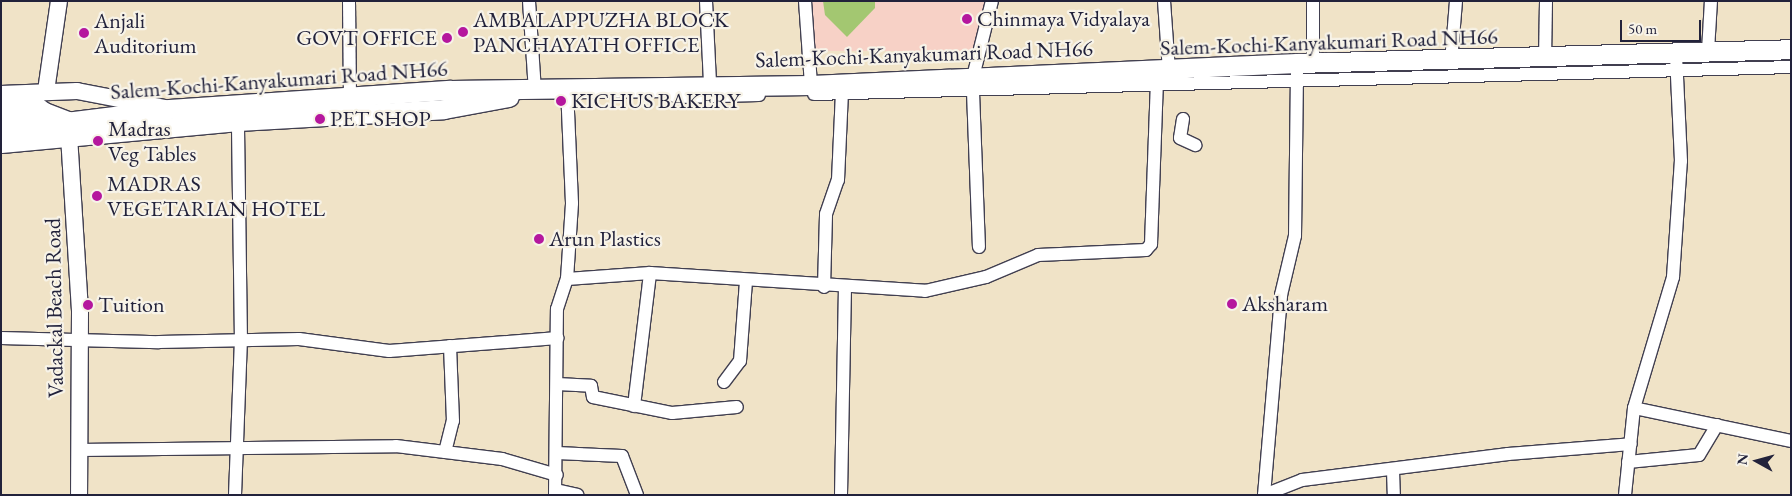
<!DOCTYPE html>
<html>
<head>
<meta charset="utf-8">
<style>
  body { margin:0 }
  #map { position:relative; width:1792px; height:496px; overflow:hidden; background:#f0e3c7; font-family:"EB Garamond",serif }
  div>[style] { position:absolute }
  .built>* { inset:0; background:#f7d1c6; transform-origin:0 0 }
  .green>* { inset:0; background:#a3c771 }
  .roads { filter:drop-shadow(1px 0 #413f50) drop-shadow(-1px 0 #413f50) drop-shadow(0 1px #413f50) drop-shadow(0 -1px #413f50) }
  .minor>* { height:12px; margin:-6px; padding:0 6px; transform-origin:6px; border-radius:6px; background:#fff }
  .major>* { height:16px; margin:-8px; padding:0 8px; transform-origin:8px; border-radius:8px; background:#fff }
  .highway>* { height:19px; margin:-9.5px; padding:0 9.5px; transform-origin:9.5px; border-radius:9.5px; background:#fff }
  .dots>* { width:14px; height:14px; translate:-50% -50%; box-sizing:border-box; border:2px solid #f7f3e8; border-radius:50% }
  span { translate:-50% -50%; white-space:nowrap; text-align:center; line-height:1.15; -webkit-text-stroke:4.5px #f7f3e8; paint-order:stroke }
  .poi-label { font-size:22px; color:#22223b }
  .left { translate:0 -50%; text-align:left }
  .right { translate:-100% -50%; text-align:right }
  .street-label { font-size:22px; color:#22223b }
  .frame { position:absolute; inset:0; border:2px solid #22223b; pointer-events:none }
  .north { position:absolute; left:1732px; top:436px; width:50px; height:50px; -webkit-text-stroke:4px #f7f3e8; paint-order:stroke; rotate:277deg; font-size:14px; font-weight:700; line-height:20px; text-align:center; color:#22223b }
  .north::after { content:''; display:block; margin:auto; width:18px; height:22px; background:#22223b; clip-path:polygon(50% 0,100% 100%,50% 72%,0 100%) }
  .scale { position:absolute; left:1620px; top:20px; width:81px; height:22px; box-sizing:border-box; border:2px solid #22223b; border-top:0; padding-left:6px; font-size:15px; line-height:18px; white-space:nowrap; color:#22223b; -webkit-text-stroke:4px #f7f3e8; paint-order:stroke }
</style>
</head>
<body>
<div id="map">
  <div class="built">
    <i style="left:804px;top:1px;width:181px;height:50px"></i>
  </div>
  <div class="green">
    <i style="clip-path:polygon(823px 1px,875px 1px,875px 8px,847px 37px,825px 15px)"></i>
  </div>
  <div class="roads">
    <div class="minor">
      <i style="left:349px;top:1px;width:94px;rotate:89.4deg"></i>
      <i style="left:529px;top:1px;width:91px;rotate:86.2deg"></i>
      <i style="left:706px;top:1px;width:83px;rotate:87.2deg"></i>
      <i style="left:805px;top:1px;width:84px;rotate:85.9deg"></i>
      <i style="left:1164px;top:1px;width:70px;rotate:85.9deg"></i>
      <i style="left:1313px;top:1px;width:62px;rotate:90deg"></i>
      <i style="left:1708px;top:51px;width:50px;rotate:-86.6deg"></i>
      <i style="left:1545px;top:59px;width:58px;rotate:-89deg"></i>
      <i style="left:1451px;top:62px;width:61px;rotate:-85.3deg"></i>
      <i style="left:973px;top:77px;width:78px;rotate:-76deg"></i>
      <i style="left:661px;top:89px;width:18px;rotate:27deg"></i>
      <i style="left:677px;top:97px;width:82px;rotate:-1.4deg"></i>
      <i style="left:973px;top:92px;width:155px;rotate:87.8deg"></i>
      <i style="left:814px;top:94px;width:977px;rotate:-1.58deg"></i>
      <i style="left:1183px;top:119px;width:19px;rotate:99deg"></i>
      <i style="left:1180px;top:138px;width:17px;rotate:25deg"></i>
      <i style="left:567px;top:279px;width:83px;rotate:-4.1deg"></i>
      <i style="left:650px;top:273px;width:276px;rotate:3.7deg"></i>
      <i style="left:925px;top:291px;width:63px;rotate:-12.9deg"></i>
      <i style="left:986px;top:277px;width:56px;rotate:-22.9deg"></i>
      <i style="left:1038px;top:255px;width:108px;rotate:-2.7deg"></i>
      <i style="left:1146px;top:250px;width:8px;rotate:-50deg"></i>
      <i style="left:1151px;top:244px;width:166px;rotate:-87.9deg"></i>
      <i style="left:824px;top:287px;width:73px;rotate:-88.4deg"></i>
      <i style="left:826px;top:214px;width:36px;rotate:-71deg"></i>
      <i style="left:838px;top:180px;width:87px;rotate:-87.4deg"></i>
      <i style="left:1px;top:338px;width:158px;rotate:1.5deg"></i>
      <i style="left:159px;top:342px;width:140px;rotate:-1.2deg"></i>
      <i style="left:299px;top:339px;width:91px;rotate:7.6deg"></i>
      <i style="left:389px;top:351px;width:169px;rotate:-4.4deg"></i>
      <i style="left:724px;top:382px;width:26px;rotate:-53deg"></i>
      <i style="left:740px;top:361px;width:79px;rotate:-85.7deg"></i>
      <i style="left:557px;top:384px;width:34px;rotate:3deg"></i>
      <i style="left:591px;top:386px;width:11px;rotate:80deg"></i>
      <i style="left:593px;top:397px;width:81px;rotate:11.4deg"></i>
      <i style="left:672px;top:413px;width:65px;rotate:-5.3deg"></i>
      <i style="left:634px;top:406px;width:134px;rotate:-83.1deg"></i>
      <i style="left:1634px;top:408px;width:160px;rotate:11.9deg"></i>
      <i style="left:79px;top:450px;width:317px;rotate:-0.7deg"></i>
      <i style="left:396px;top:446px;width:107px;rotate:7deg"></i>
      <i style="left:502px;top:459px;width:57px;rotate:16.2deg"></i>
      <i style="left:445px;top:452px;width:32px;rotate:-76deg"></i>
      <i style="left:453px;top:421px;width:75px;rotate:-92.3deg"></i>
      <i style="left:557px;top:453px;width:65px;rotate:2.6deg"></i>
      <i style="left:622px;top:456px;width:42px;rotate:69deg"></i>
      <i style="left:1628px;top:462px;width:71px;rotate:-5.6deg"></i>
      <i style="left:1699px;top:455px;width:35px;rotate:-59deg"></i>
      <i style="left:1393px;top:471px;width:24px;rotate:88deg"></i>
      <i style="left:556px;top:490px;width:22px;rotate:13deg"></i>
      <i style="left:235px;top:495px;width:153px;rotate:-87.8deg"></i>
      <i style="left:241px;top:342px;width:221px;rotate:-90.8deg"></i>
      <i style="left:555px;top:495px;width:186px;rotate:-89.4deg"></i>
      <i style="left:557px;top:309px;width:32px;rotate:-72deg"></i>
      <i style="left:567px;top:279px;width:76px;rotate:-86.2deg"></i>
      <i style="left:572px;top:203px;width:113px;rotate:-92.5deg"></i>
      <i style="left:841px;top:495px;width:206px;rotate:-88.9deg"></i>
      <i style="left:1264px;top:495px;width:201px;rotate:-85.1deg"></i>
      <i style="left:1281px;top:295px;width:61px;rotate:-76.7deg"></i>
      <i style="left:1295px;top:236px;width:165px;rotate:-89.3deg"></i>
      <i style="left:1264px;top:495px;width:41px;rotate:-21.5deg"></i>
      <i style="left:1302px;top:480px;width:208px;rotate:-7.2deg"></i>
      <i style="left:1508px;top:454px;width:123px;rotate:-4.6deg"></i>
      <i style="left:1625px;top:495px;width:87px;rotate:-84.1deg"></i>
      <i style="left:1634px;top:408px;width:137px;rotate:-73.4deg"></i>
      <i style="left:1673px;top:277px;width:116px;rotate:-86.1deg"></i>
      <i style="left:1681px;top:161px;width:107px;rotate:-92.7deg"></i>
    </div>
    <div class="major">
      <i style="left:46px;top:91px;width:91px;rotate:-81.8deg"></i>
      <i style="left:1px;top:94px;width:76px;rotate:-2.3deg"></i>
      <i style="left:77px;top:91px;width:90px;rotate:10.9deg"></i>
      <i style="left:1px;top:106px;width:36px;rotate:-2deg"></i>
      <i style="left:37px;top:105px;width:10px;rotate:37deg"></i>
      <i style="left:1px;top:119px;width:36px;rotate:-3deg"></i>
      <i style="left:37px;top:117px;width:10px;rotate:-37deg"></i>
      <i style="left:45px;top:111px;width:25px;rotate:21deg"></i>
      <i style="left:68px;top:120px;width:192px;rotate:86.4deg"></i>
      <i style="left:80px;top:312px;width:183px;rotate:90.3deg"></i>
    </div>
    <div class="highway">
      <i style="left:1px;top:130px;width:169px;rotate:-7.1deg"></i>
      <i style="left:169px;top:109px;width:282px;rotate:-3.9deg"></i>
      <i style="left:450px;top:90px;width:361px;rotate:-0.8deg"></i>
      <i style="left:811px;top:85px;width:486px;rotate:-2.6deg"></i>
      <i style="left:1297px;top:63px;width:494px;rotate:-1.6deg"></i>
      <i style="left:1px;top:143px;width:238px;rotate:-5.3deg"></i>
      <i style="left:238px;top:121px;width:206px;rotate:-3.3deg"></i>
      <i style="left:444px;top:109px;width:66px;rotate:-10.5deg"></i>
    </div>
  </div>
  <div class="dots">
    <i style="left:967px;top:19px;background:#b5179e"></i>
    <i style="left:463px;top:32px;background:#b5179e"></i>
    <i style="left:84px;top:33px;background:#b5179e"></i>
    <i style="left:447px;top:38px;background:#b5179e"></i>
    <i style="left:561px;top:101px;background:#b5179e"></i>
    <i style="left:320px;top:119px;background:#b5179e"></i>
    <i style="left:98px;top:141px;background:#b5179e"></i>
    <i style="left:97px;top:196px;background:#b5179e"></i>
    <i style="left:539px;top:239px;background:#b5179e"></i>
    <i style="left:1232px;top:304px;background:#b5179e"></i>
    <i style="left:88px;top:305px;background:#b5179e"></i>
  </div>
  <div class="poi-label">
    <span class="left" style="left:473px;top:32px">AMBALAPPUZHA BLOCK<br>PANCHAYATH OFFICE</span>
    <span class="left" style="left:977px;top:19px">Chinmaya Vidyalaya</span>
    <span class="left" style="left:94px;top:33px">Anjali<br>Auditorium</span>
    <span class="right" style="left:437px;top:38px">GOVT OFFICE</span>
    <span class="left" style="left:571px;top:101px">KICHUS BAKERY</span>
    <span class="left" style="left:330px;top:119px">PET SHOP</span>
    <span class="left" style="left:108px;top:141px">Madras<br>Veg Tables</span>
    <span class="left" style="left:107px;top:196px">MADRAS<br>VEGETARIAN HOTEL</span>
    <span class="left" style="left:549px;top:239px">Arun Plastics</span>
    <span class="left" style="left:1242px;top:304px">Aksharam</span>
    <span class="left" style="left:98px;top:305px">Tuition</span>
  </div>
  <div class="street-label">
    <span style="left:1329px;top:42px;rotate:-2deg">Salem-Kochi-Kanyakumari Road NH66</span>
    <span style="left:924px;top:54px;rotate:-2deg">Salem-Kochi-Kanyakumari Road NH66</span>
    <span style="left:279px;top:80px;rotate:-4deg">Salem-Kochi-Kanyakumari Road NH66</span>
    <span style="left:54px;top:308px;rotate:-91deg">Vadackal Beach Road</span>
  </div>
  <div class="frame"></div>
  <div class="north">N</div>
  <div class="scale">50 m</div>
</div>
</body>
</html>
